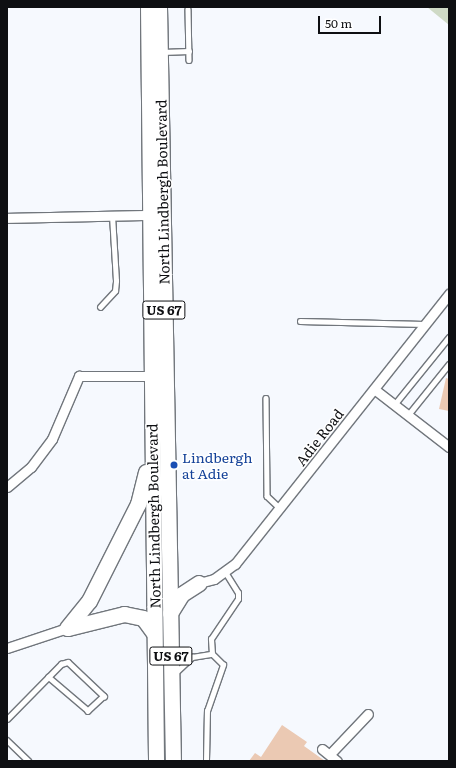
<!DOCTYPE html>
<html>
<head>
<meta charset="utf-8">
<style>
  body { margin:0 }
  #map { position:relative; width:456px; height:768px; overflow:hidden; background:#f6f9fe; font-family:Literata,serif }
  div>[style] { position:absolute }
  .green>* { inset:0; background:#cfdac6 }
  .building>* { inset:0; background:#ebc9b3 }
  .roads { filter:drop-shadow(1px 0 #71767c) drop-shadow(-1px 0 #71767c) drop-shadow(0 1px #71767c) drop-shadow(0 -1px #71767c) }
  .service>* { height:4.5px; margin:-2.25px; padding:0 2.25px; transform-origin:2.25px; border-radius:2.25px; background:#fff }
  .minor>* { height:9px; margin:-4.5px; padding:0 4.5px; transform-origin:4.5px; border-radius:4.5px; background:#fff }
  .trunk>* { height:15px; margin:-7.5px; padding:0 7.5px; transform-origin:7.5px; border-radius:7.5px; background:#fff }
  .dots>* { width:11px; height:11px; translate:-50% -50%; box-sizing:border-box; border:2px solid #fff; border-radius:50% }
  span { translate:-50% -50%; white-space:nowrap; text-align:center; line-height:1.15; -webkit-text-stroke:3px #fff; paint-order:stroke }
  .shield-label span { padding:1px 3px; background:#fff; border:1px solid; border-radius:3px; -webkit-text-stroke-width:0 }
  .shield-label { font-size:13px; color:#0e0f12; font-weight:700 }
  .street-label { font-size:14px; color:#0e0f12 }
  .transit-label { font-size:14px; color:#164399 }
  .left { translate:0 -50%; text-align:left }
  .frame { position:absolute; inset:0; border:8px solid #0e0f12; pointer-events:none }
  .scale { position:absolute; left:318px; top:16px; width:63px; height:18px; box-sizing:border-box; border:2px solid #0e0f12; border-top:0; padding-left:5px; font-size:12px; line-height:14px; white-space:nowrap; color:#0e0f12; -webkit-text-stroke:3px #fff; paint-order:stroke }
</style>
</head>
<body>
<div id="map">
  <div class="green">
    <i style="clip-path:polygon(427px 7px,449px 7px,449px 25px)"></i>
  </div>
  <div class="building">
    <i style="clip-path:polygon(446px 378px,449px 379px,449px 411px,439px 409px)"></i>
    <i style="clip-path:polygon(282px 725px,307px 742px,304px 746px,325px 761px,249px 761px,255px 753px,261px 757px)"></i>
  </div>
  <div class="roads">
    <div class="service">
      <i style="left:188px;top:9px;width:51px;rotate:88.9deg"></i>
      <i style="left:162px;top:52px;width:27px;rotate:-2deg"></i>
      <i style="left:100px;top:307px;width:22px;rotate:-47deg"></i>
      <i style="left:115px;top:291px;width:10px;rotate:-84deg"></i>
      <i style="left:116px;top:281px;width:65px;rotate:-93.5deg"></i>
      <i style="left:300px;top:321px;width:124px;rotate:1.4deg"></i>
      <i style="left:266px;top:398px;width:98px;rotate:89.4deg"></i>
      <i style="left:267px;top:496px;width:18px;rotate:43deg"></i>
      <i style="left:394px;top:405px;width:87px;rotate:-51deg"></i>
      <i style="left:408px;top:415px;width:65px;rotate:-51.2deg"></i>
      <i style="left:174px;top:674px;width:25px;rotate:-43deg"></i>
      <i style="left:192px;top:657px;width:20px;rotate:-9deg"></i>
      <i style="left:7px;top:719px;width:77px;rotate:-45.5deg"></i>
      <i style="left:61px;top:664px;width:7px;rotate:-16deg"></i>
      <i style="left:68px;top:662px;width:50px;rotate:43.4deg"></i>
      <i style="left:104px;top:696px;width:22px;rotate:137deg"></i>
      <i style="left:88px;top:711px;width:52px;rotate:-139.6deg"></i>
      <i style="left:7px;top:740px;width:30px;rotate:44deg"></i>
      <i style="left:206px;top:761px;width:50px;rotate:-88.9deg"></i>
      <i style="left:207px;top:711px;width:49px;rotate:-70.8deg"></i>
      <i style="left:223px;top:665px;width:16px;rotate:-135deg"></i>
      <i style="left:212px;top:654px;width:15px;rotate:-94deg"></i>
      <i style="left:211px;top:639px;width:48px;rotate:-56deg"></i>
      <i style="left:238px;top:599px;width:6px;rotate:-90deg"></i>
      <i style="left:238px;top:593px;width:25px;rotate:-122deg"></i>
    </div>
    <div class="minor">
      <i style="left:7px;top:218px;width:145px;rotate:-1.2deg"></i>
      <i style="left:374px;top:389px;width:95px;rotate:37.7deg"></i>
      <i style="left:7px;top:487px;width:31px;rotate:-40deg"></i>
      <i style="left:31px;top:467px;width:35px;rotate:-53deg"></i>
      <i style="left:52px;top:439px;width:69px;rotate:-66.8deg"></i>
      <i style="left:79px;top:376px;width:74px"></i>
      <i style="left:199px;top:583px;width:16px;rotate:-15deg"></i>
      <i style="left:214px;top:579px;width:26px;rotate:-36deg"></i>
      <i style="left:235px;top:564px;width:345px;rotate:-51.6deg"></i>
      <i style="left:7px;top:648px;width:63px;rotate:-18.4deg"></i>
      <i style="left:322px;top:749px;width:19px;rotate:39deg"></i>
      <i style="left:330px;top:754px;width:55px;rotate:-46.5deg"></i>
    </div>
    <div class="trunk">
      <i style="left:148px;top:7px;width:754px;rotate:89.39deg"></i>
      <i style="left:159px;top:7px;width:754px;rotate:88.94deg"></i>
      <i style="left:170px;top:613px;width:22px;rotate:-58deg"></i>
      <i style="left:182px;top:594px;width:20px;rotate:-33deg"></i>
      <i style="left:67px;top:628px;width:35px;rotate:-51deg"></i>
      <i style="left:89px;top:601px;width:109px;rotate:-63.2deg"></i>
      <i style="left:138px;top:504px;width:33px;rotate:-76deg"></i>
      <i style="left:68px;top:628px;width:58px;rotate:-14deg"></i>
      <i style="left:124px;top:614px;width:19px;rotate:12deg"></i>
      <i style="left:143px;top:618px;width:19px;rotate:54deg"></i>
    </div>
  </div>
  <div class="dots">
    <i style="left:174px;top:465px;background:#1a4fb4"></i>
  </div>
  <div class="shield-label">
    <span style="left:164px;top:310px">US 67</span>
    <span style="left:171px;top:656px">US 67</span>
  </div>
  <div class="street-label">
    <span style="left:162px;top:192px;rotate:-91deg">North Lindbergh Boulevard</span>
    <span style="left:319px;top:437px;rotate:-52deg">Adie Road</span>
    <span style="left:153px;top:516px;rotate:-91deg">North Lindbergh Boulevard</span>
  </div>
  <div class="transit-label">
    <span class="left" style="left:182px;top:465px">Lindbergh<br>at Adie</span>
  </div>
  <div class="frame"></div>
  <div class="scale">50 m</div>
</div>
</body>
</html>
